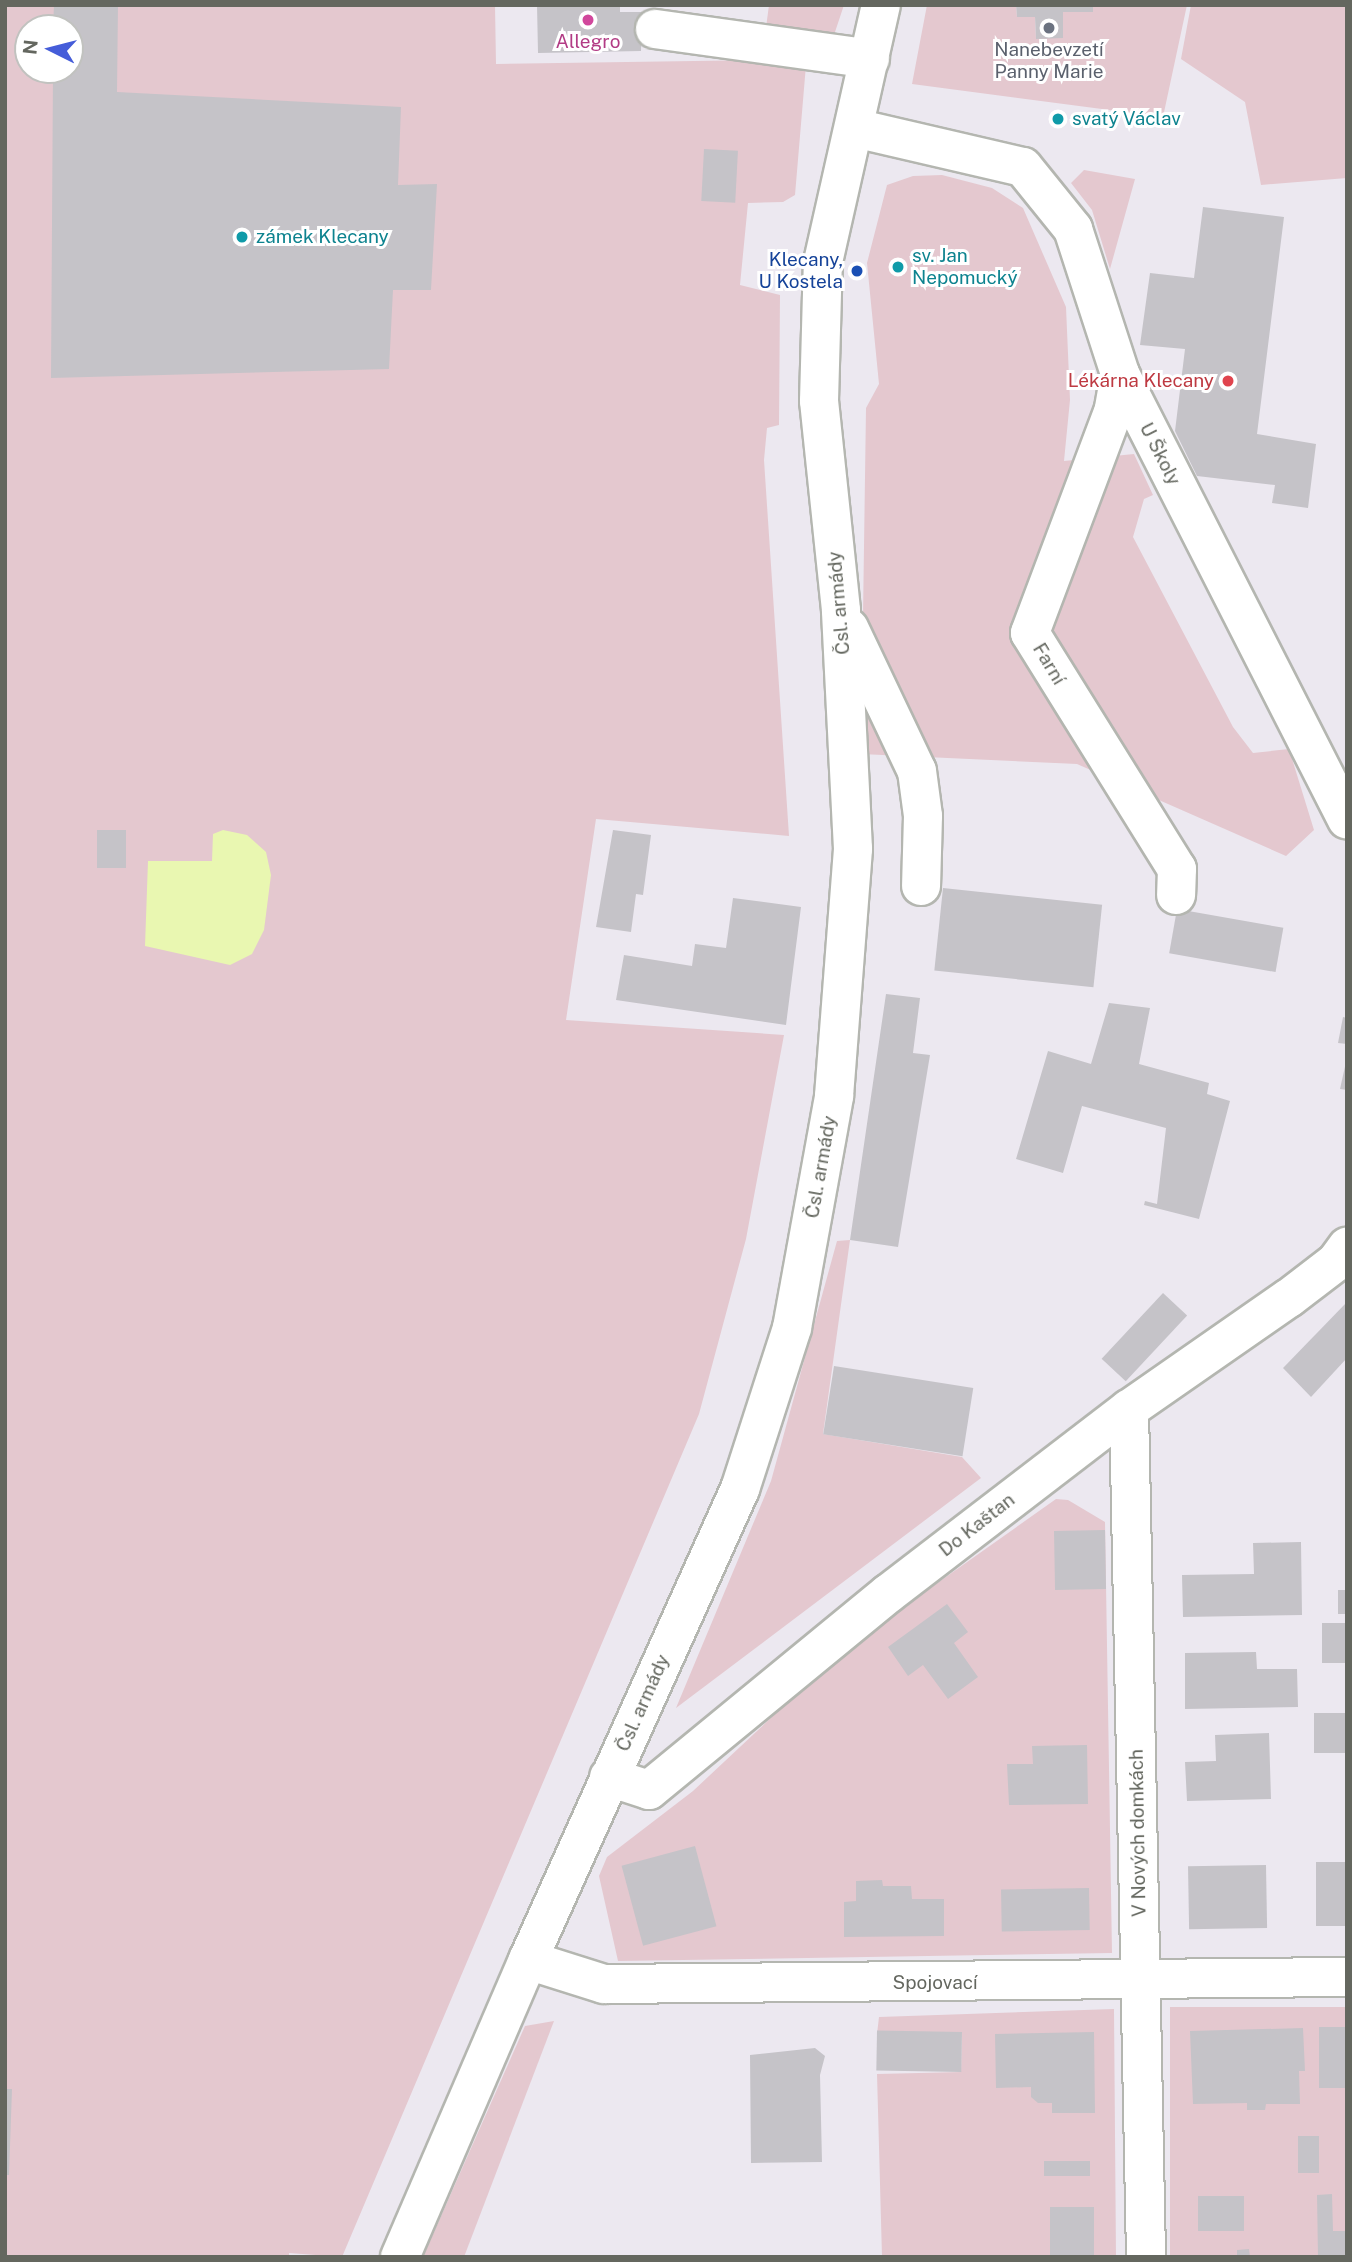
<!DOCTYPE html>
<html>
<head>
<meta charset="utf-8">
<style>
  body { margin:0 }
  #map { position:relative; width:1352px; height:2262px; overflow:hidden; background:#ece8f0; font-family:"Public Sans",sans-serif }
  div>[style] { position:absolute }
  .green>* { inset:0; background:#e4c8cf; transform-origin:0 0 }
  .water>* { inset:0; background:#e9f7b1 }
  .building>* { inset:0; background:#c5c3c8; transform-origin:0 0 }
  .roads { filter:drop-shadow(2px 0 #b4b6b0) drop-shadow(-2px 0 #b4b6b0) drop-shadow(0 2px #b4b6b0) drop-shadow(0 -2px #b4b6b0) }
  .minor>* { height:38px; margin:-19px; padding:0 19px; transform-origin:19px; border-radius:19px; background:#fff }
  .dots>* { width:19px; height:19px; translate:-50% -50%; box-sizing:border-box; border:4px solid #fff; border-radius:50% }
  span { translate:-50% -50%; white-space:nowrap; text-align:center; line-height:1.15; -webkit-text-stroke:6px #fff; paint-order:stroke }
  .hotel-label { font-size:19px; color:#b23c85 }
  .worship-label { font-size:19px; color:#5b616d }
  .culture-label { font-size:19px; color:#0d838f }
  .left { translate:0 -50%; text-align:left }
  .transit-label { font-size:19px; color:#164399 }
  .right { translate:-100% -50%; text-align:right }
  .health-label { font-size:19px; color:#be3a42 }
  .street-label { font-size:19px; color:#64675f }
  .frame { position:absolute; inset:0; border:7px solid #64675f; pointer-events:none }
  .north { position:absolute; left:14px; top:14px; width:70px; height:70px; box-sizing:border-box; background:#fff; border:2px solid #c1c2bf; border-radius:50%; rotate:276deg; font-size:19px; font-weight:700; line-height:28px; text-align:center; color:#64675f }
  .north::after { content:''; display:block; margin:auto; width:24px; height:32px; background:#455dd9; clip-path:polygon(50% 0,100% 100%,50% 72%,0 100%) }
</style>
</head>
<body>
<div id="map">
  <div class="green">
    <i style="clip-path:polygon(evenodd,5px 5px,495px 5px,496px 64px,762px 60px,806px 65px,795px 195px,783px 202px,748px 203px,740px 285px,780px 295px,779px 425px,767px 428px,764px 460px,789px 836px,596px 819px,566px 1020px,784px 1035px,746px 1239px,699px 1414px,342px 2257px,289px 2253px,289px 2257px,5px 2257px,5px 5px,28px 28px,70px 28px,70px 70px,28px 70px,28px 28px)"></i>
    <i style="clip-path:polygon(769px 5px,844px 5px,834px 35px,765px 35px)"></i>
    <i style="clip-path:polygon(927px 5px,1016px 5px,1017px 17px,1035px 17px,1036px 39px,1063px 12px,1093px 12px,1093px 5px,1187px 5px,1163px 117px,912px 84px)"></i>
    <i style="clip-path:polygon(1191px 5px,1347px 5px,1347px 178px,1261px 185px,1245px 102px,1181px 59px)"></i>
    <i style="clip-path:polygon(1084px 170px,1135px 179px,1110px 269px,1092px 210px,1071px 183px)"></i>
    <i style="clip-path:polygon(942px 175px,992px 188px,1023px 208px,1066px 307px,1070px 400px,1064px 461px,1134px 454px,1153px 495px,1144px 499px,1133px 537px,1233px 727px,1253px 753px,1289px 749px,1314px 830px,1286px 856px,1077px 764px,861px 754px,866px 408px,879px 384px,867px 263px,887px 185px,913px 176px)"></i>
    <i style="clip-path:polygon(850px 1240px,823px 1434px,962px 1457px,981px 1478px,676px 1708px,771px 1481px,837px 1241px)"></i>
    <i style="clip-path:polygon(1056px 1499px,1068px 1500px,1105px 1522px,1112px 1953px,618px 1961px,599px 1876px,607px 1857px,693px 1791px,805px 1686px,895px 1613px)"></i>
    <i style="left:1347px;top:2007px;width:250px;height:177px;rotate:90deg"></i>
    <i style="clip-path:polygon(1114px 2009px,1116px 2257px,882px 2257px,877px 2074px,961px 2072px,962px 2033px,877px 2034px,879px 2017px)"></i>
    <i style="clip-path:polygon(554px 2021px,464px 2257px,423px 2257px,525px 2026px)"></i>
  </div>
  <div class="water">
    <i style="clip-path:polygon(223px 830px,247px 835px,266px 852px,271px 875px,264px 930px,252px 954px,230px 965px,145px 946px,148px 861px,212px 861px,213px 834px)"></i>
  </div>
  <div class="building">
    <i style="clip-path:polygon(54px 5px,118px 5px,117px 92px,401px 107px,398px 185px,437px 184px,431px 290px,393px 290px,389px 369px,51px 378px,53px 70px,70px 70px,70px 28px,53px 28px)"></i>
    <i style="clip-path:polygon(537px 5px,620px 5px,620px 12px,642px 12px,641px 51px,538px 53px)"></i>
    <i style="clip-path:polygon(1016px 5px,1093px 5px,1093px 12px,1063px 12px,1063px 38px,1036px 39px,1035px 17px,1017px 17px)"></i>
    <i style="left:704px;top:149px;width:34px;height:52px;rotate:3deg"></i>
    <i style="clip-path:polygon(1203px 207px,1284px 217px,1257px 434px,1316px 444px,1308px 508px,1272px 503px,1275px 485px,1197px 476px,1175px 431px,1185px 349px,1140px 345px,1150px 273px,1194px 278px)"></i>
    <i style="left:126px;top:830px;width:38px;height:29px;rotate:90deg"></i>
    <i style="clip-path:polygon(613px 830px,651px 835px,643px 895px,636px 894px,631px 932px,596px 927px)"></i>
    <i style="left:943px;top:888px;width:160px;height:83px;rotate:6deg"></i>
    <i style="clip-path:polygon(733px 898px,801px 907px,786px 1025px,616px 1000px,624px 955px,692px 966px,695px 944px,726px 948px)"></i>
    <i style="left:1177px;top:909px;width:108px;height:45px;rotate:10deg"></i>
    <i style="clip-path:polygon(886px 994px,920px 998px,913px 1053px,930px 1055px,898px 1247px,850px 1240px)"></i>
    <i style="clip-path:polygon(1109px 1003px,1150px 1008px,1139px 1064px,1209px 1083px,1207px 1094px,1230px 1101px,1199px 1219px,1144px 1205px,1145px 1201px,1157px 1204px,1166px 1128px,1082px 1106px,1063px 1173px,1016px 1159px,1048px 1051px,1091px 1064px)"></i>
    <i style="clip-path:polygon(1343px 1017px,1347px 1018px,1347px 1044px,1338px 1043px)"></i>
    <i style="clip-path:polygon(1346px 1062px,1347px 1062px,1347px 1090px,1340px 1089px)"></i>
    <i style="left:1163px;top:1293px;width:33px;height:90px;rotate:43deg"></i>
    <i style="clip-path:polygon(1347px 1302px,1347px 1358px,1311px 1397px,1283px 1368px)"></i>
    <i style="left:834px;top:1366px;width:141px;height:69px;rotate:9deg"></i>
    <i style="left:1105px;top:1530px;width:59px;height:51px;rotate:89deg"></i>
    <i style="clip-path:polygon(1301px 1542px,1302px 1615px,1183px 1617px,1182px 1575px,1254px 1574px,1253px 1543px)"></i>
    <i style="left:1347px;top:1590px;width:24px;height:9px;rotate:90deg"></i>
    <i style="clip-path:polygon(947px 1604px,968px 1632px,954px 1643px,978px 1677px,948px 1699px,923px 1665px,908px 1676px,888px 1647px)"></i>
    <i style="left:1347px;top:1623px;width:40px;height:25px;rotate:90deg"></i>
    <i style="clip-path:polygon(1256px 1652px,1257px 1669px,1297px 1669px,1298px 1707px,1185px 1709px,1185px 1653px)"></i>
    <i style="left:1347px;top:1713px;width:40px;height:33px;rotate:90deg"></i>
    <i style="clip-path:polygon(1269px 1733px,1271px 1799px,1187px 1801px,1185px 1762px,1216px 1761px,1215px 1735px)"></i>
    <i style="clip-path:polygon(1087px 1745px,1088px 1804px,1009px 1805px,1007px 1764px,1033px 1764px,1032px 1746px)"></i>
    <i style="left:695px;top:1846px;width:83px;height:76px;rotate:75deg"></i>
    <i style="left:1347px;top:1862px;width:64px;height:31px;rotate:90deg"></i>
    <i style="left:1266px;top:1865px;width:63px;height:78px;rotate:89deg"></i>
    <i style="clip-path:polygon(882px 1880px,883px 1886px,911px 1886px,912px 1899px,944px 1899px,944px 1936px,844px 1937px,844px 1902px,856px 1901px,856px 1881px)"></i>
    <i style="left:1089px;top:1888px;width:42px;height:88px;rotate:89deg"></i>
    <i style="left:1319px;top:2027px;width:28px;height:61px"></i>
    <i style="clip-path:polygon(1303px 2028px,1305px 2071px,1299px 2071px,1300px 2104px,1266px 2104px,1265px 2110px,1247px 2110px,1247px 2103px,1193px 2104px,1190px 2031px)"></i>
    <i style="left:962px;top:2032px;width:40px;height:85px;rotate:91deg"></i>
    <i style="clip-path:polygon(1094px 2032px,1095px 2113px,1052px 2113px,1052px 2103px,1038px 2103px,1031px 2097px,1031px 2087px,996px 2088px,995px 2034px)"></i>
    <i style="clip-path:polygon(815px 2048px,825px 2056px,820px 2075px,822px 2162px,751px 2163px,750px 2055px)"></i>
    <i style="clip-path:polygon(5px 2089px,12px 2089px,9px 2175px,5px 2175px)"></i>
    <i style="left:1298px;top:2136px;width:21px;height:37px"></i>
    <i style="left:1090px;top:2161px;width:15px;height:46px;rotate:90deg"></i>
    <i style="clip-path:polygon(1332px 2194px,1333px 2231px,1347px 2231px,1347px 2257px,1318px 2257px,1317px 2195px)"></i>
    <i style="left:1244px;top:2196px;width:35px;height:46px;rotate:90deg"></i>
    <i style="left:1094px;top:2207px;width:50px;height:44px;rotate:90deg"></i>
    <i style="clip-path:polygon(1249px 2249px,1250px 2257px,1237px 2257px,1237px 2250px)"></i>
  </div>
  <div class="roads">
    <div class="minor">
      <i style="left:655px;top:29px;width:217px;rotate:7.9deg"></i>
      <i style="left:855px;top:128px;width:172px;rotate:13.1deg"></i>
      <i style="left:1023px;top:167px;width:80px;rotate:51.1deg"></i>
      <i style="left:1073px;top:229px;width:152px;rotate:72deg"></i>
      <i style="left:1120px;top:374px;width:500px;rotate:63deg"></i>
      <i style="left:1120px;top:374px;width:39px;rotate:100deg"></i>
      <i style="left:1113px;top:412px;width:236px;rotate:110.6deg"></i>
      <i style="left:1030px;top:633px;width:278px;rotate:58.1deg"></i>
      <i style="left:1177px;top:869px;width:26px;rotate:92deg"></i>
      <i style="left:849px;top:628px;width:158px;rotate:64.6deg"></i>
      <i style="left:917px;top:771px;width:45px;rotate:82.4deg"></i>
      <i style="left:923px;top:816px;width:70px;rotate:91.6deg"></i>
      <i style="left:1129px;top:1409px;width:848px;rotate:88.85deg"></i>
      <i style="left:609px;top:1777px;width:42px;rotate:18deg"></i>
      <i style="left:649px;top:1790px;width:310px;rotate:-39.4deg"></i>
      <i style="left:889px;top:1593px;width:302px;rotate:-37.5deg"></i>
      <i style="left:1129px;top:1409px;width:195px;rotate:-34.8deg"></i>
      <i style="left:1289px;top:1298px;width:59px;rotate:-37.5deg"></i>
      <i style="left:1336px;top:1262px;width:19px;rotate:-54deg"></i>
      <i style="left:528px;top:1960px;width:80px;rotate:17.5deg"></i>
      <i style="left:604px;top:1984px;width:743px;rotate:-0.54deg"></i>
      <i style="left:400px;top:2257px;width:323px;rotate:-66.7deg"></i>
      <i style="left:528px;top:1960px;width:517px;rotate:-65.77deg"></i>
      <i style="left:740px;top:1489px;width:169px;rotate:-72.1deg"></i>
      <i style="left:792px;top:1328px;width:236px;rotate:-79.7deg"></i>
      <i style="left:834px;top:1096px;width:248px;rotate:-85.6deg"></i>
      <i style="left:853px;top:849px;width:239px;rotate:-92.9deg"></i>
      <i style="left:841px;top:610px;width:210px;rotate:-96deg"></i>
      <i style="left:819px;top:401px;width:139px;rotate:-88.4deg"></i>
      <i style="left:823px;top:262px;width:263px;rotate:-77.3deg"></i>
    </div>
  </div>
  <div class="dots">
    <i style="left:588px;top:20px;background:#d1479c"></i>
    <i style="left:1049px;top:28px;background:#6b7280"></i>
    <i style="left:1058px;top:119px;background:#0f9aa8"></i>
    <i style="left:242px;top:237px;background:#0f9aa8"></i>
    <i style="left:898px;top:267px;background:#0f9aa8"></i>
    <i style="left:857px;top:271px;background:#1a4fb4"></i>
    <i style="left:1228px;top:381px;background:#e0444e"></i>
  </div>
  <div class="hotel-label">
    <span style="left:588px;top:42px">Allegro</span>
  </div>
  <div class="worship-label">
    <span style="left:1049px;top:61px">Nanebevzetí<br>Panny Marie</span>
  </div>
  <div class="culture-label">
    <span class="left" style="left:1072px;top:119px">svatý Václav</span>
    <span class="left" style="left:256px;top:237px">zámek Klecany</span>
    <span class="left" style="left:912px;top:267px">sv. Jan<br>Nepomucký</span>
  </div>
  <div class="transit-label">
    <span class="right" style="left:843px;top:271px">Klecany,<br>U Kostela</span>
  </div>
  <div class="health-label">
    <span class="right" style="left:1214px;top:381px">Lékárna Klecany</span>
  </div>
  <div class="street-label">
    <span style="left:1160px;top:454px;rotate:63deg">U Školy</span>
    <span style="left:839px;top:603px;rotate:-95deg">Čsl. armády</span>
    <span style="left:1049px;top:664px;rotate:59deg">Farní</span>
    <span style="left:821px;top:1167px;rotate:-80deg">Čsl. armády</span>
    <span style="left:977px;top:1525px;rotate:-38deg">Do Kaštan</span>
    <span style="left:643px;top:1703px;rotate:-66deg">Čsl. armády</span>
    <span style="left:1138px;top:1833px;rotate:-91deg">V Nových domkách</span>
    <span style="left:935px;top:1983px">Spojovací</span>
  </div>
  <div class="frame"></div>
  <div class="north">N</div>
</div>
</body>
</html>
